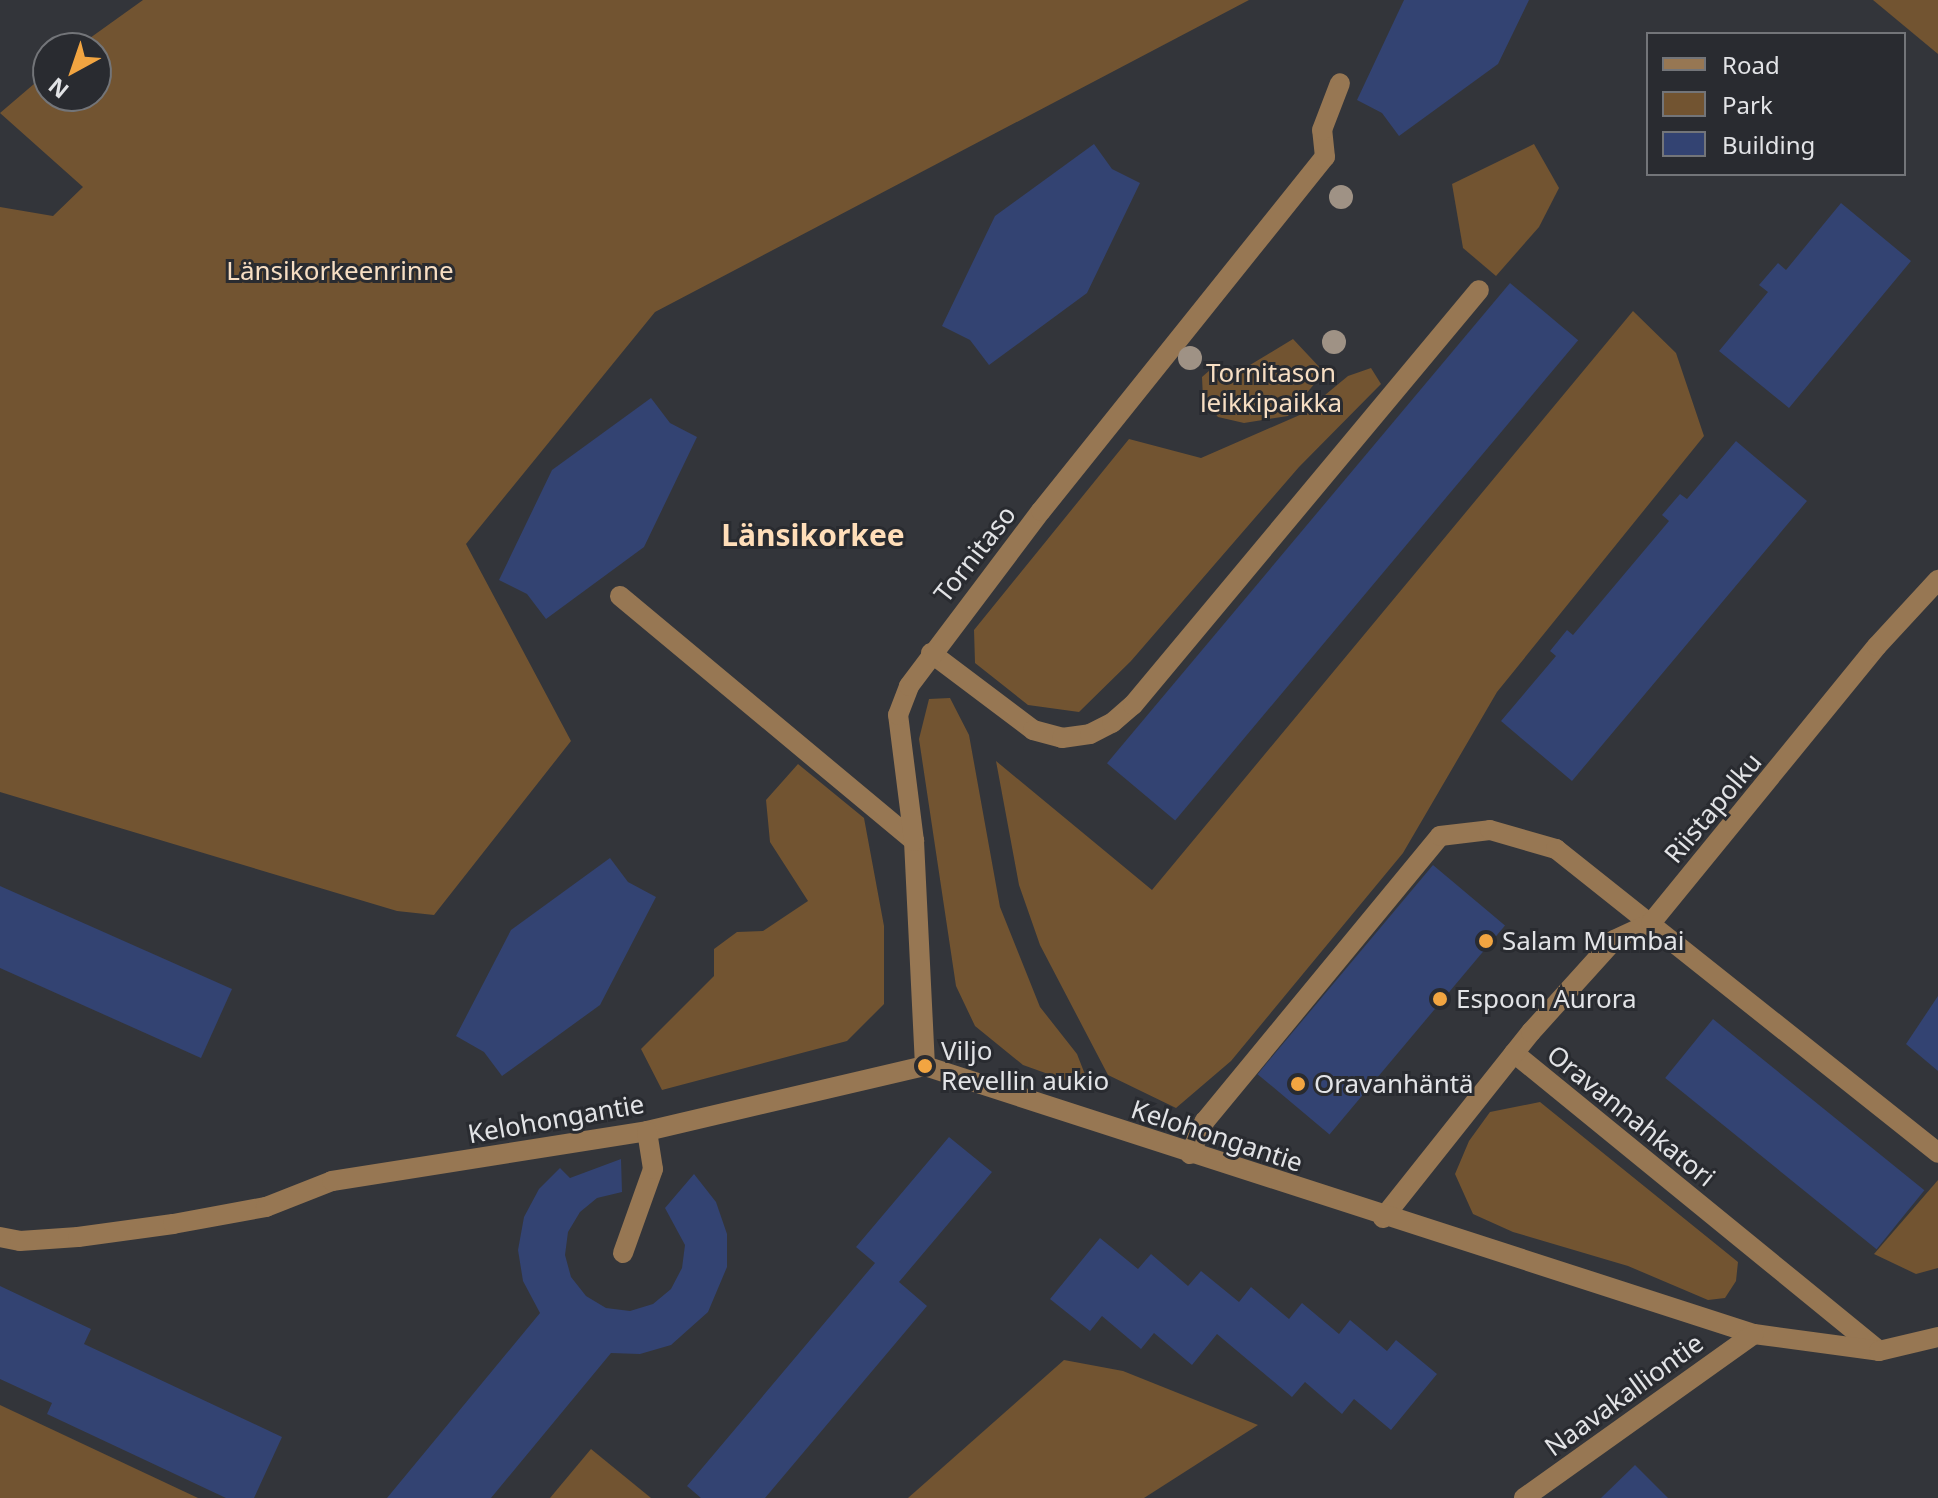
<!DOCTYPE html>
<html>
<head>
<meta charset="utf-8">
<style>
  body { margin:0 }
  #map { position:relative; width:1938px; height:1498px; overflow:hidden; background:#33353a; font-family:"Noto Sans",sans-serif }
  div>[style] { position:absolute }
  .green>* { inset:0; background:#725431 }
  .building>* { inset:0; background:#334372; transform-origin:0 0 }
  .minor>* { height:20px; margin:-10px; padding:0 10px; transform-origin:10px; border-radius:10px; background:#977753 }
  .trees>* { width:24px; height:24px; margin:-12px; border-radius:50%; background:#9f9285 }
  .dots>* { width:22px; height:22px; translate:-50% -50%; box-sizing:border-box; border:4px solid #292b30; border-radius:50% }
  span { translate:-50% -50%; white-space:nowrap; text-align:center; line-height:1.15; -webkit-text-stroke:6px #292b30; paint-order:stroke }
  .park-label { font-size:26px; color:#f7dec3 }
  .street-label { font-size:26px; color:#e2e3e6 }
  .poi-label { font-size:26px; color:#e2e3e6 }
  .left { translate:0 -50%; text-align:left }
  .quarter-label { font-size:30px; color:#ffdeb9; font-weight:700 }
  .legend { position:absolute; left:1646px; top:32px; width:260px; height:144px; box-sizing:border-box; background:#292b30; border:2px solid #737579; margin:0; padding:10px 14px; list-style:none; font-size:24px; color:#e2e3e6 }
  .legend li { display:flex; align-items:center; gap:16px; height:40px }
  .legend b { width:40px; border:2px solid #737579 }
  .north { position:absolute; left:32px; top:32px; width:80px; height:80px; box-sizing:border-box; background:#292b30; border:2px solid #737579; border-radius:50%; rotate:220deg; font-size:22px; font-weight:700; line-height:32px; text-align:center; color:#e2e3e6 }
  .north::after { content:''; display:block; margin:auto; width:28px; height:36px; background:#f2a541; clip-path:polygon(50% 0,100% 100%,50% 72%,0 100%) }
</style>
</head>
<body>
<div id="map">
  <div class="green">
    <i style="clip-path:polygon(143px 0,1249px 0,655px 312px,466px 544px,571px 741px,434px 915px,397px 911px,0 792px,0 207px,53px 216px,83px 187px,0 113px,48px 72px,48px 96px,96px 96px,96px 48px,76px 48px)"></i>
    <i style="clip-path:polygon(1873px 0,1938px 0,1938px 54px)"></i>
    <i style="clip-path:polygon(1534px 144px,1559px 188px,1539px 227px,1496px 276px,1463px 248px,1452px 184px)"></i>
    <i style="clip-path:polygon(1633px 311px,1676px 353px,1704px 436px,1497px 692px,1403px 853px,1231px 1061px,1176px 1108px,1108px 1075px,1040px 945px,1019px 885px,996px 761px,1152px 890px)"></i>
    <i style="clip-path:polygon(1293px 339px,1324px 372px,1288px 416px,1244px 423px,1218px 417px,1203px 399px,1202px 377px,1210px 370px,1245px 368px)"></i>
    <i style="clip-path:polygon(1371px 368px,1381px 384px,1299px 467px,1131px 661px,1079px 712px,1028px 705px,975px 663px,974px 630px,1129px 439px,1201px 458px,1302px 414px,1348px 376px)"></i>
    <i style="clip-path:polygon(950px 698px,969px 735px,1000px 907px,1040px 1007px,1077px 1054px,1086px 1077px,1079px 1085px,1023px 1065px,975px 1026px,956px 986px,919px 739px,929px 699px)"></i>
    <i style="clip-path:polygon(798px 764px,864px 818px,884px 926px,884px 1004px,847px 1041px,662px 1090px,641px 1049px,714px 976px,714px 949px,737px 932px,763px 931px,808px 901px,770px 842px,766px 800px)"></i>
    <i style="clip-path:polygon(1540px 1102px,1738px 1262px,1736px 1281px,1725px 1298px,1708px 1300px,1628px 1266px,1513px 1232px,1473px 1214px,1455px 1174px,1469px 1141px,1490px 1112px)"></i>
    <i style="clip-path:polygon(1938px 1180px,1938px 1268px,1916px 1274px,1874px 1254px)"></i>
    <i style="clip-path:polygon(1064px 1360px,1123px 1371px,1258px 1425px,1144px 1498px,908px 1498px)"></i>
    <i style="clip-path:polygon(0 1405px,198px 1498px,0 1498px)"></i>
    <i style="clip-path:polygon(591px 1449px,651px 1498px,550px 1498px)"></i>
  </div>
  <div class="building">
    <i style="clip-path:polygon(1404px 0,1529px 0,1498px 64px,1399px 136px,1382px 113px,1357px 100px)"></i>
    <i style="clip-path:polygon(1094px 144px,1112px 169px,1140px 183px,1087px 293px,989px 365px,970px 340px,942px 326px,995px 216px)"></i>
    <i style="clip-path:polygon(1841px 203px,1911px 261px,1789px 408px,1719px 351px,1768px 292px,1759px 285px,1778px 263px,1786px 270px)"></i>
    <i style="left:1510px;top:283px;width:89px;height:627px;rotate:40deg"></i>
    <i style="clip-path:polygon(651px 398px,670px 423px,697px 437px,644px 547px,546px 619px,527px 594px,499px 580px,552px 470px)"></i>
    <i style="clip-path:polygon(1736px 441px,1807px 501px,1572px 781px,1501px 721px,1556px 656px,1550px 651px,1567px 630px,1573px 635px,1669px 521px,1662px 515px,1680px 494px,1687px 499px)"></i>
    <i style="clip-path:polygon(610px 858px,628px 882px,656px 897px,600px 1005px,502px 1076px,484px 1052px,456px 1036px,511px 930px)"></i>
    <i style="left:1433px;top:865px;width:94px;height:273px;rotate:40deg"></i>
    <i style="clip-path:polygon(0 886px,232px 989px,201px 1058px,0 968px)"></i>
    <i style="clip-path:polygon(1938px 996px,1938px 1071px,1906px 1044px)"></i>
    <i style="left:1713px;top:1019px;width:272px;height:76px;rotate:39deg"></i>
    <i style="clip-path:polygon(949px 1137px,992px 1172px,899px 1282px,927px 1306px,765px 1498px,701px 1498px,687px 1486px,875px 1263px,856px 1247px)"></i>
    <i style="clip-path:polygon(621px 1159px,622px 1192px,597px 1198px,580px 1212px,568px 1232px,565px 1255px,571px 1277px,586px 1296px,606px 1308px,630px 1311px,653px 1304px,671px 1289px,682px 1268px,685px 1245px,665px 1208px,694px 1174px,716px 1202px,727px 1234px,727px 1267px,708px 1312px,671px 1345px,640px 1354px,611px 1353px,491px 1498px,387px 1498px,540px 1313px,523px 1281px,518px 1250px,524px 1217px,539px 1189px,560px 1168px,570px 1178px)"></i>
    <i style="clip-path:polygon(1100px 1238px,1138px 1269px,1151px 1254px,1188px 1286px,1201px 1271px,1239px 1302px,1251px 1287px,1289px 1319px,1302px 1303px,1339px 1334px,1350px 1320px,1387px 1351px,1396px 1340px,1437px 1374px,1391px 1430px,1354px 1399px,1342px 1414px,1305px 1382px,1292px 1397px,1217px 1334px,1192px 1365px,1154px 1333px,1141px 1349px,1102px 1316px,1090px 1331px,1050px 1299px)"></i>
    <i style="clip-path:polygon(0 1286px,91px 1329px,84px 1344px,282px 1437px,254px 1498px,226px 1498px,47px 1414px,52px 1403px,0 1379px)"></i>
    <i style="clip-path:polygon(1635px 1465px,1668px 1498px,1601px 1498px)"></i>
  </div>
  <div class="minor">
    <i style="left:620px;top:596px;width:383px;rotate:39.8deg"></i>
    <i style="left:931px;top:653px;width:128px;rotate:37deg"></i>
    <i style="left:1033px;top:730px;width:30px;rotate:15deg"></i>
    <i style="left:1062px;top:738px;width:28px;rotate:-8deg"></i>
    <i style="left:1090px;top:734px;width:25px;rotate:-27deg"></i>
    <i style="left:1112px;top:723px;width:28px;rotate:-41deg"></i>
    <i style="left:1133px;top:705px;width:540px;rotate:-50.18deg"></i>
    <i style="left:1514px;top:1053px;width:471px;rotate:39.2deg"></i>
    <i style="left:925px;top:1066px;width:225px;rotate:-92.8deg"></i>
    <i style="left:914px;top:841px;width:127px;rotate:-97.2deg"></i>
    <i style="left:898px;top:715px;width:31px;rotate:-69deg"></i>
    <i style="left:909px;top:686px;width:219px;rotate:-53deg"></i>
    <i style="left:1041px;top:511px;width:454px;rotate:-51.3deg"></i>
    <i style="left:1325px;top:157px;width:27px;rotate:-96deg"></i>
    <i style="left:1322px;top:130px;width:50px;rotate:-69deg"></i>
    <i style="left:1190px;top:1154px;width:36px;rotate:-66deg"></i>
    <i style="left:1205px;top:1121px;width:369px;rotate:-50.5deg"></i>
    <i style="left:1440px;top:836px;width:50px;rotate:-6.8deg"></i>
    <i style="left:1490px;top:830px;width:69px;rotate:16.1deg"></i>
    <i style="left:1556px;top:849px;width:488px;rotate:38.5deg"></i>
    <i style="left:1383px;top:1218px;width:238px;rotate:-51.5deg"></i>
    <i style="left:1531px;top:1032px;width:124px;rotate:-47.9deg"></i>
    <i style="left:1614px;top:940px;width:41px;rotate:-24.7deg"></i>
    <i style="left:1651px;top:923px;width:357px;rotate:-50.8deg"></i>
    <i style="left:1877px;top:646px;width:90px;rotate:-47.3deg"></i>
    <i style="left:0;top:1237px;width:20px;rotate:11deg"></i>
    <i style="left:20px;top:1241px;width:58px;rotate:-3.9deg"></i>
    <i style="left:78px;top:1237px;width:96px;rotate:-7.8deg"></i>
    <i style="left:173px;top:1224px;width:95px;rotate:-10.4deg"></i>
    <i style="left:266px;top:1207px;width:71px;rotate:-21.5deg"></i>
    <i style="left:332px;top:1181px;width:319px;rotate:-9deg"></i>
    <i style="left:647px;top:1131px;width:285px;rotate:-13.2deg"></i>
    <i style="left:925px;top:1066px;width:871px;rotate:17.92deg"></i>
    <i style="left:1754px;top:1334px;width:126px;rotate:7.7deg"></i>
    <i style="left:1879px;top:1351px;width:61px;rotate:-13.3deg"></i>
    <i style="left:623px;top:1253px;width:89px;rotate:-70.3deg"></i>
    <i style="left:653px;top:1169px;width:38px;rotate:-99deg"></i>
    <i style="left:1524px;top:1498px;width:282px;rotate:-35.5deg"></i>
  </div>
  <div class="trees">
    <i style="left:1341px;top:197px"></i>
    <i style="left:1334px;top:342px"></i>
    <i style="left:1190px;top:358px"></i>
  </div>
  <div class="dots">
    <i style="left:1486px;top:941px;background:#f2a541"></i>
    <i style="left:1440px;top:999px;background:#f2a541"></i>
    <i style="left:925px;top:1066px;background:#f2a541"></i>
    <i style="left:1298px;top:1084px;background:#f2a541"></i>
  </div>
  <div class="park-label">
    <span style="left:340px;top:271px">Länsikorkeenrinne</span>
    <span style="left:1271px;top:388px">Tornitason<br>leikkipaikka</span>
  </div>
  <div class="street-label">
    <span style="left:975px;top:554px;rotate:-52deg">Tornitaso</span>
    <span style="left:1713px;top:808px;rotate:-50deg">Riistapolku</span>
    <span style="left:1631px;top:1116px;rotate:39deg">Oravannahkatori</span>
    <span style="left:556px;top:1119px;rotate:-10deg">Kelohongantie</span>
    <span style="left:1217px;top:1136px;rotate:18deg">Kelohongantie</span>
    <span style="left:1624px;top:1395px;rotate:-36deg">Naavakalliontie</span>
  </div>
  <div class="poi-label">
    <span class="left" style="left:1502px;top:941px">Salam Mumbai</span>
    <span class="left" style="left:1456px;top:999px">Espoon Aurora</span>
    <span class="left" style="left:941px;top:1066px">Viljo<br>Revellin aukio</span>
    <span class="left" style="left:1314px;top:1084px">Oravanhäntä</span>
  </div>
  <div class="quarter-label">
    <span style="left:813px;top:535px">Länsikorkee</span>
  </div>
  <ul class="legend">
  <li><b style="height:10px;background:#977753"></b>Road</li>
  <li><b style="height:22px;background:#725431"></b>Park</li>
  <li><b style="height:22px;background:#334372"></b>Building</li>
  </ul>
  <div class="north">N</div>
</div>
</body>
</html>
